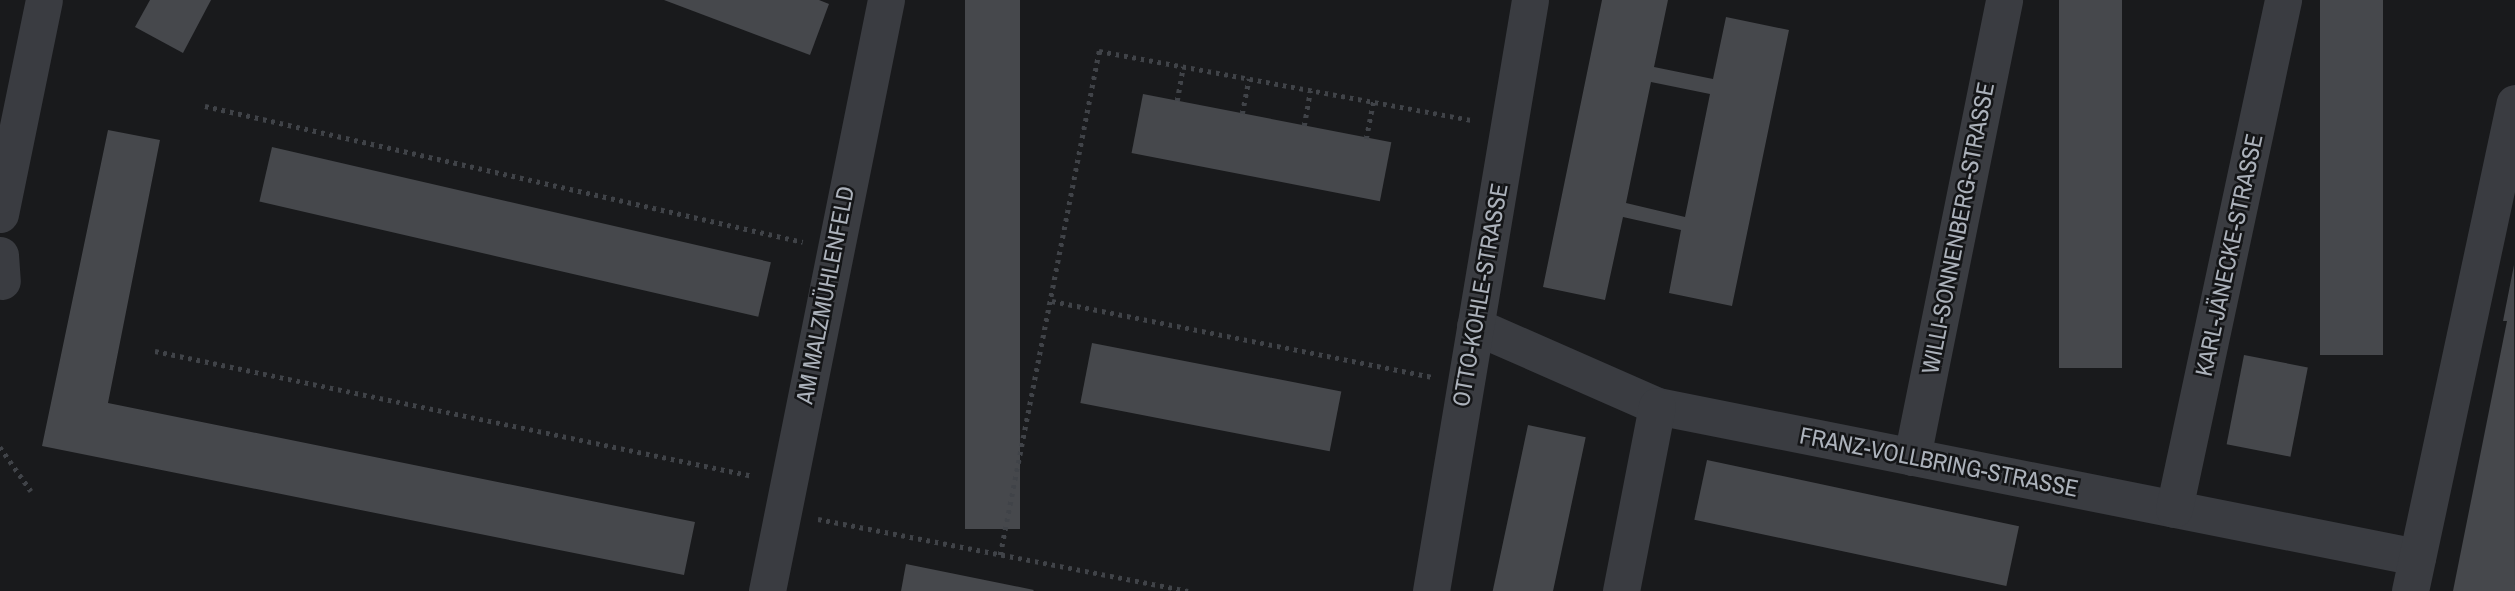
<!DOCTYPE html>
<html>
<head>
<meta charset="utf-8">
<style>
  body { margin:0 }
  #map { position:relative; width:2515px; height:591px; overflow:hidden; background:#191a1c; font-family:"Archivo Narrow",sans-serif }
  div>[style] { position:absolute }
  .building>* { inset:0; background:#46484c; transform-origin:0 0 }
  .path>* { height:4.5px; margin-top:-2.25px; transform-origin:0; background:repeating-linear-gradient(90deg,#404348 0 3.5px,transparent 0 8.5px) }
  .street>* { height:37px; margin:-18.5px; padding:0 18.5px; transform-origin:18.5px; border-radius:18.5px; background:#3a3c41 }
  span { translate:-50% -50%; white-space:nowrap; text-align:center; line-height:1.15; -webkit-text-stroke:5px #141517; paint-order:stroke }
  .street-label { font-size:24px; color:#acb2bb }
</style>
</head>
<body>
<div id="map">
  <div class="building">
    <i style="clip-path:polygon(150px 0,211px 0,183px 53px,135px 27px)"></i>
    <i style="clip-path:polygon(664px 0,819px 0,829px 4px,810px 55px)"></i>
    <i style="left:965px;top:0;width:55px;height:529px"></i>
    <i style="clip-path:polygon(evenodd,1602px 0,1668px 0,1654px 67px,1713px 79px,1726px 17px,1789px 30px,1732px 306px,1669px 293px,1681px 230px,1623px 217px,1605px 300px,1543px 287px,1602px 0,1651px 82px,1710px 94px,1685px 217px,1626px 203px,1651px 82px)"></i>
    <i style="left:2059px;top:0;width:63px;height:368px"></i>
    <i style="left:2320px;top:0;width:63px;height:355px"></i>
    <i style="left:1143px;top:94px;width:253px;height:60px;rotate:11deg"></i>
    <i style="clip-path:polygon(108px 130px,160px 140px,108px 403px,695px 522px,684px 575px,42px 446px)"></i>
    <i style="left:272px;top:147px;width:512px;height:56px;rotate:13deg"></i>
    <i style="clip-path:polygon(2514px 265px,2515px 591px,2453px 591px,2507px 321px,2503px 321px)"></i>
    <i style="left:1092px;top:343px;width:254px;height:61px;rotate:11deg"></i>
    <i style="left:2244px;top:355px;width:65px;height:91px;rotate:11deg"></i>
    <i style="left:1528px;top:425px;width:59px;height:170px;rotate:12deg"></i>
    <i style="left:1707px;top:460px;width:319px;height:61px;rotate:12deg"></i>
    <i style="clip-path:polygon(906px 564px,1034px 590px,1033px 591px,901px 591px)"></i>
  </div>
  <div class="path">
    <i style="left:1177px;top:101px;width:35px;rotate:-80deg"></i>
    <i style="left:205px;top:106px;width:613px;rotate:12.81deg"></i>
    <i style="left:1242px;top:114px;width:36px;rotate:-79deg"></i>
    <i style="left:1304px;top:126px;width:36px;rotate:-80deg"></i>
    <i style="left:1366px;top:139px;width:38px;rotate:-79deg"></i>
    <i style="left:1052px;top:301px;width:388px;rotate:11.3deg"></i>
    <i style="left:155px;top:351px;width:611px;rotate:11.81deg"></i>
    <i style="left:0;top:447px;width:54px;rotate:54.8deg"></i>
    <i style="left:818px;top:519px;width:377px;rotate:11deg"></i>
    <i style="left:1000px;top:555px;width:514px;rotate:-78.89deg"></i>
    <i style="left:1099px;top:51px;width:382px;rotate:10.5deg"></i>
  </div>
  <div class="street">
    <i style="left:0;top:214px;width:218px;rotate:-78.4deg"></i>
    <i style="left:0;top:255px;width:26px;rotate:86deg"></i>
    <i style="left:1475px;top:326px;width:199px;rotate:23.7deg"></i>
    <i style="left:1657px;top:406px;width:775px;rotate:11.24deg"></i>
    <i style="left:1912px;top:457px;width:466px;rotate:-78.6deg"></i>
    <i style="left:2174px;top:509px;width:521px;rotate:-77.91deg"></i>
    <i style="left:767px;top:591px;width:603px;rotate:-78.62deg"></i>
    <i style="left:1431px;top:591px;width:599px;rotate:-80.49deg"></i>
    <i style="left:1621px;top:591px;width:188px;rotate:-79deg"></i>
    <i style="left:2410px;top:591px;width:499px;rotate:-77.9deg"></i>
  </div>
  <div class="street-label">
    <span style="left:1958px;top:228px;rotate:-79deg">WILLI-SONNENBERG-STRASSE</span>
    <span style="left:2229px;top:255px;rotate:-78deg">KARL-JÄNECKE-STRASSE</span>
    <span style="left:825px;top:295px;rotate:-79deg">AM MALZMÜHLENFELD</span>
    <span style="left:1480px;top:295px;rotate:-80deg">OTTO-KOHLE-STRASSE</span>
    <span style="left:1939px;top:462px;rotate:11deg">FRANZ-VOLLBRING-STRASSE</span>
  </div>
</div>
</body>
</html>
